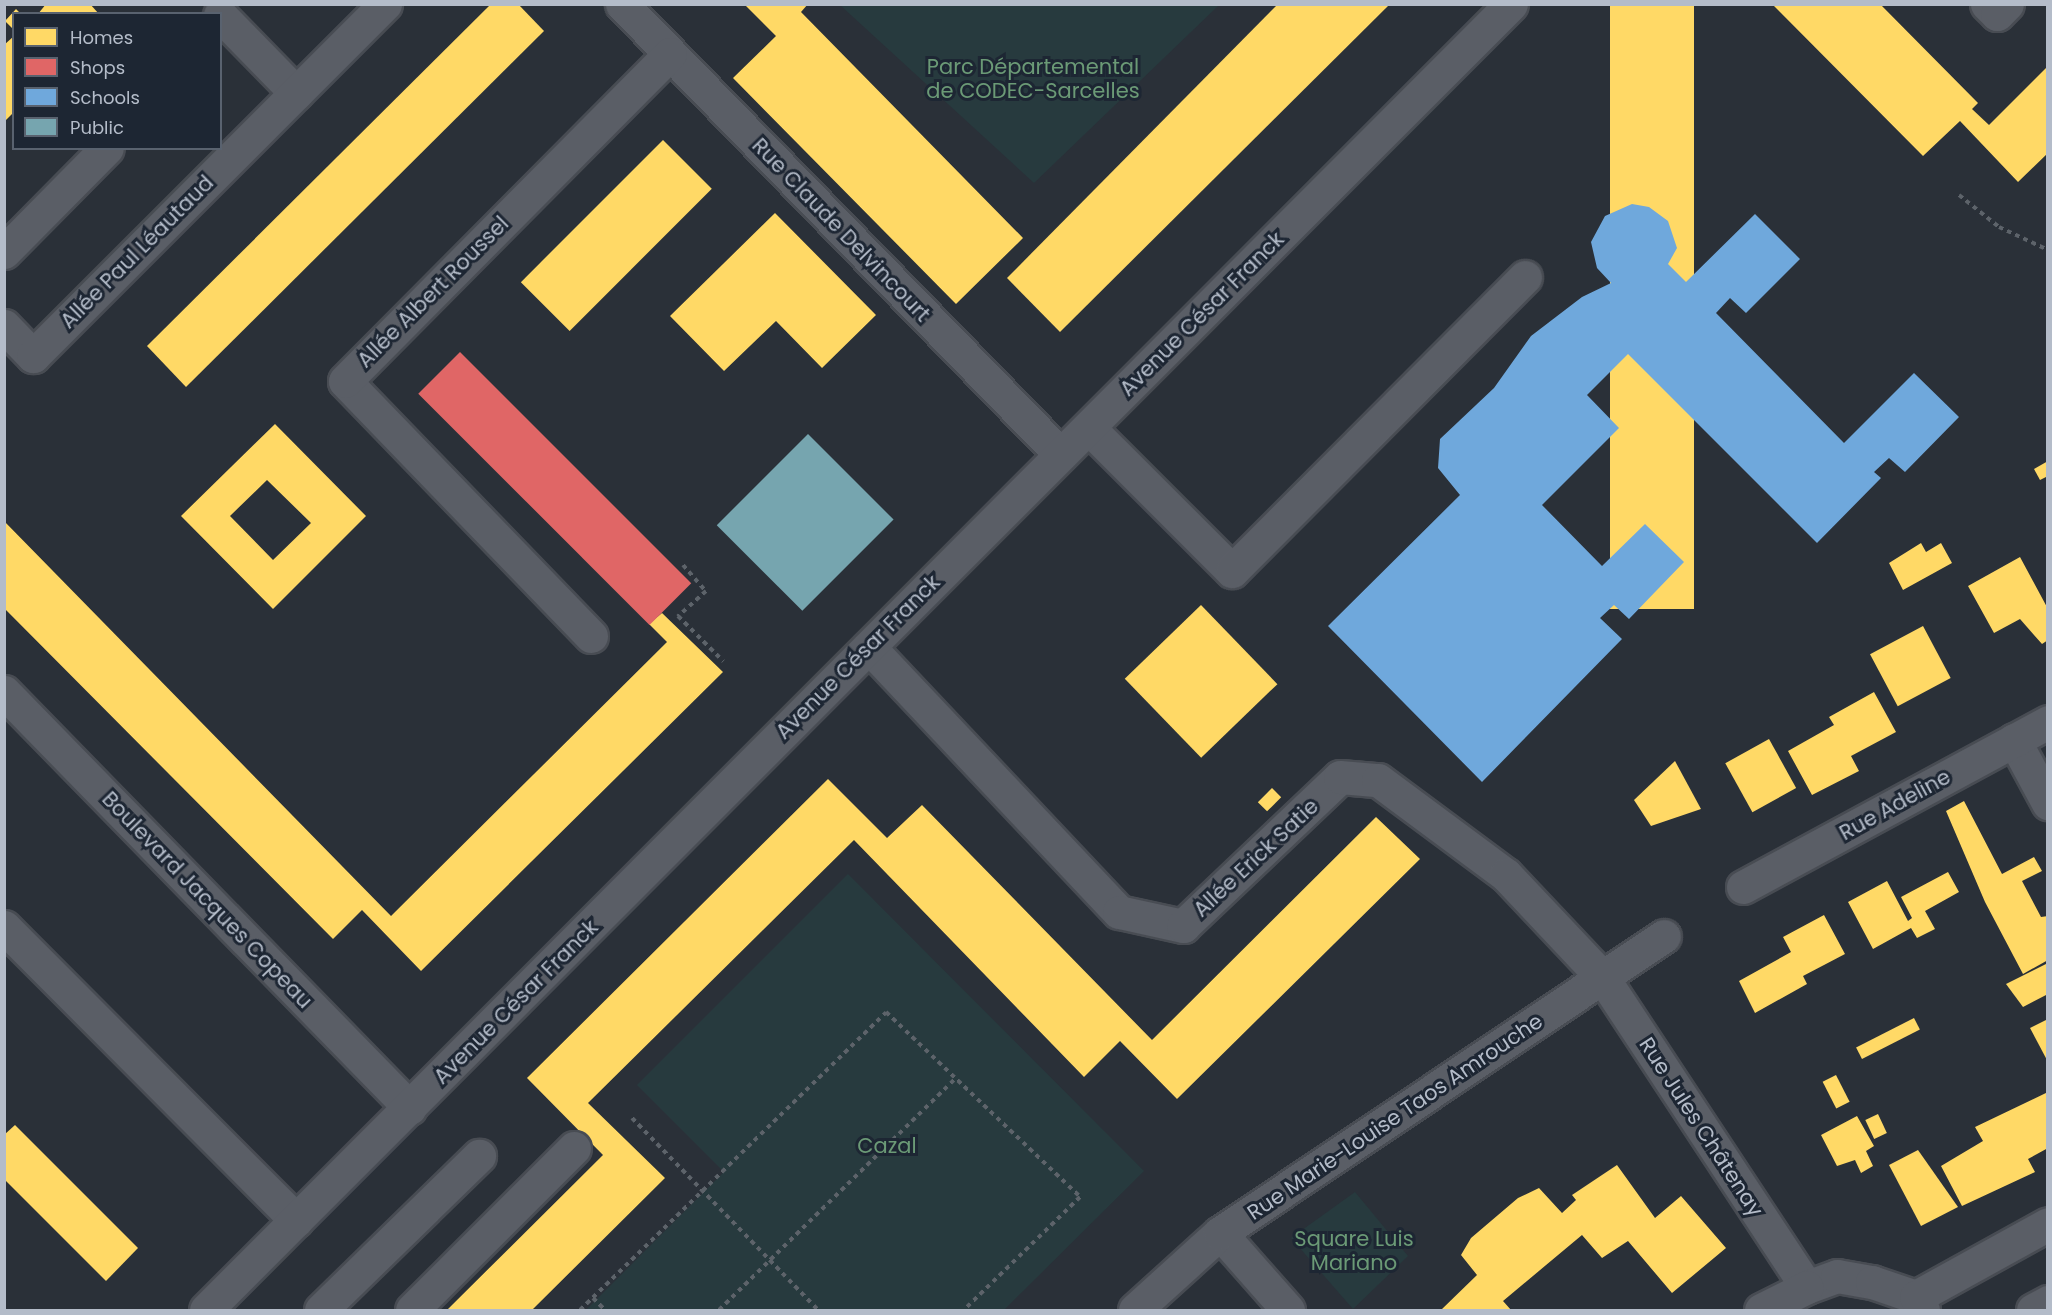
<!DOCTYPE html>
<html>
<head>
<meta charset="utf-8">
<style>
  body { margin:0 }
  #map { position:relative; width:2052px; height:1315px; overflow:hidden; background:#2a3038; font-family:Poppins,sans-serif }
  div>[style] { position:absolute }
  .green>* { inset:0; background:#273a3e }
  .homes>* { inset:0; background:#ffd966; transform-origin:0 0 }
  .shops>* { inset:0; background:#e06666; transform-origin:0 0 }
  .schools>* { inset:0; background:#6fa8dc }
  .public>* { inset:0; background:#76a5af; transform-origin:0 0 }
  .path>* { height:4px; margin-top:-2px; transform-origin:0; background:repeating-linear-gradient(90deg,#5d636a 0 4.5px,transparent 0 9px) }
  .roads { filter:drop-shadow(2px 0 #484c53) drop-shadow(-2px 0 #484c53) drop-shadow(0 2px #484c53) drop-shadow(0 -2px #484c53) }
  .minor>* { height:33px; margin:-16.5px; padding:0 16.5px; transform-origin:16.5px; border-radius:16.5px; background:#5a5e66 }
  span { translate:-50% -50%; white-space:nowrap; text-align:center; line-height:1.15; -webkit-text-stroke:6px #1d2633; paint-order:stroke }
  .park-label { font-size:21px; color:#6b9a76 }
  .street-label { font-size:21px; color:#b4bcc9 }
  .frame { position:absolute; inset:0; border:6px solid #b4bcc9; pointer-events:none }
  .legend { position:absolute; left:12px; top:12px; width:210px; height:138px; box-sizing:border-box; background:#1d2633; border:2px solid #59626f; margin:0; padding:8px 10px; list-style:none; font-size:18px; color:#b4bcc9 }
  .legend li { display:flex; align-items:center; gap:12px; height:30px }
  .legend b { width:30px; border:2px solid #59626f }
</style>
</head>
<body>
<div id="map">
  <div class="green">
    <i style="clip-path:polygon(840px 5px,1219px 5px,1034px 183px)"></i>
    <i style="clip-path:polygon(848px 874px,1144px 1171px,1004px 1310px,586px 1310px,724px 1172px,637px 1085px)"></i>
    <i style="clip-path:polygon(1355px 1192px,1408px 1256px,1353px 1309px,1291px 1238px)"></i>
  </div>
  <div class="homes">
    <i style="clip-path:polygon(46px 4px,90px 4px,99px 14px,38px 14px)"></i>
    <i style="clip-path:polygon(491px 4px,518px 4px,544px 31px,186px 387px,147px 346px)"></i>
    <i style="clip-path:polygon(744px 4px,808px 4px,801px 12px,1023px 238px,956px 304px,733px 78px,776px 36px)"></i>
    <i style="clip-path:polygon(1278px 4px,1390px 4px,1060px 332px,1007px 278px)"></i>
    <i style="left:1610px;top:4px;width:84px;height:605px"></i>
    <i style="clip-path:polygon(1772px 4px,1880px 4px,1978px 103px,1972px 109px,1989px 125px,2048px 66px,2048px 153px,2018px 182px,1960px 121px,1923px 156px)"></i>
    <i style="clip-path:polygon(16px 9px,21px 14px,14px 14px,14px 30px,5px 21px)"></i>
    <i style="clip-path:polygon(14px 36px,14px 112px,4px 122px,4px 45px)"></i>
    <i style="left:663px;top:140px;width:69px;height:201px;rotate:45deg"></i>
    <i style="clip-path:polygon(775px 213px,876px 315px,822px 368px,776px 321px,724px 371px,670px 316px)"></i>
    <i style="clip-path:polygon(evenodd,275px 424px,366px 516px,273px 609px,181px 516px,275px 424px,267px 480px,311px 523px,273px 560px,230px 516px,267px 480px)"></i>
    <i style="clip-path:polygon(2048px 461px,2048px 476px,2040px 480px,2034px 469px)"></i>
    <i style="clip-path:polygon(4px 521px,391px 916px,667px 642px,649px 624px,662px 613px,723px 672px,421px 971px,362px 910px,333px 939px,4px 608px)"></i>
    <i style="clip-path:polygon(1921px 543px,1926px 552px,1941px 543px,1952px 563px,1903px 590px,1889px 563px)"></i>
    <i style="clip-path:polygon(2020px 557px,2048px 609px,2048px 640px,2042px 644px,2020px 619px,1994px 633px,1968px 586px)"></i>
    <i style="left:1201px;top:605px;width:110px;height:106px;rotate:46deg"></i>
    <i style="left:1923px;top:626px;width:59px;height:60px;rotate:62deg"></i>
    <i style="clip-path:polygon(1874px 692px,1896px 732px,1851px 756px,1859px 771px,1812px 795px,1788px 751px,1834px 725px,1829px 717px)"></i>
    <i style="left:1769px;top:739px;width:56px;height:50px;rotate:61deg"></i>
    <i style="clip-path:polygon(1675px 761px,1701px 809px,1651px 826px,1634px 800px)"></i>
    <i style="clip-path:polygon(828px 779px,887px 838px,922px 805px,1152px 1040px,1376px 817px,1420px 859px,1177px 1099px,1120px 1041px,1084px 1077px,854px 840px,588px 1103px,665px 1178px,532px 1310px,447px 1310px,603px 1155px,527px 1078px)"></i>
    <i style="left:1272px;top:788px;width:13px;height:20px;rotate:45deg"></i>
    <i style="clip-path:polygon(1964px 801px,2002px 874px,2034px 857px,2042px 871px,2022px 881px,2041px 917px,2048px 916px,2048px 960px,2023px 974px,1985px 902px,1946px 811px)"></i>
    <i style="clip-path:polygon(1948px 872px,1959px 892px,1925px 911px,1935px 929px,1917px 938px,1911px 928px,1873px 949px,1848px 902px,1887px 881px,1908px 921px,1912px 918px,1901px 897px)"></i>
    <i style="clip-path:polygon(1824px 915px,1845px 954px,1803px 976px,1807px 984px,1755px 1013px,1739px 981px,1791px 952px,1783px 937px)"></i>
    <i style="clip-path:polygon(2048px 963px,2048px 994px,2023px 1007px,2006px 984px)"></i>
    <i style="left:1914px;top:1018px;width:13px;height:65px;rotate:63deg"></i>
    <i style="clip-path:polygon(2048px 1019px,2048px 1062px,2030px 1028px)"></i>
    <i style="left:1836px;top:1075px;width:30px;height:15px;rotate:63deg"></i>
    <i style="clip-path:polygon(2048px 1092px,2048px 1148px,2028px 1159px,2035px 1172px,1962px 1206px,1941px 1166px,1983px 1141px,1975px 1127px)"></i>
    <i style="left:1878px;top:1114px;width:21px;height:14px;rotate:65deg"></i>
    <i style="clip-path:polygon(1857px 1116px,1874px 1146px,1866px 1151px,1873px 1166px,1861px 1173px,1855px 1160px,1837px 1166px,1821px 1135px)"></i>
    <i style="clip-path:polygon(15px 1125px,138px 1248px,106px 1281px,4px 1179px,4px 1135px)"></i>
    <i style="clip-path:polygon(1918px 1150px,1958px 1207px,1921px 1226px,1889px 1165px)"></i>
    <i style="clip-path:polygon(1617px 1165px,1655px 1218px,1681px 1196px,1726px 1248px,1672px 1293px,1628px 1241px,1602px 1258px,1582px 1235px,1503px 1301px,1511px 1310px,1441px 1310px,1477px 1275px,1461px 1255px,1471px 1238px,1518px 1198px,1539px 1188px,1562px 1213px,1576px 1200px,1572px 1195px)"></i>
  </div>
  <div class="shops">
    <i style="left:460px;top:352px;width:327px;height:59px;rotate:45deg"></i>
  </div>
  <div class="schools">
    <i style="clip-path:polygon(1632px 204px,1649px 207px,1668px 221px,1677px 248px,1668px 264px,1686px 282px,1755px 214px,1800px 259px,1746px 313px,1730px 298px,1716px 313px,1844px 443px,1914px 373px,1959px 417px,1905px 472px,1889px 458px,1874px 472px,1881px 478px,1817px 543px,1628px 354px,1587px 395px,1619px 428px,1542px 505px,1602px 566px,1645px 524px,1684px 562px,1629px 619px,1614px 605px,1600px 618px,1622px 639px,1482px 782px,1328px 626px,1460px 495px,1438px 468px,1440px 439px,1494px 388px,1531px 336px,1582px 297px,1611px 283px,1597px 268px,1591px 242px,1605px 216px)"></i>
  </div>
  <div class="public">
    <i style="left:808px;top:434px;width:121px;height:129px;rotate:45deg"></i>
  </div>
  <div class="path">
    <i style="left:1959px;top:195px;width:51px;rotate:38.7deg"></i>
    <i style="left:1999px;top:227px;width:54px;rotate:25.1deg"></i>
    <i style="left:683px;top:565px;width:35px;rotate:49deg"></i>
    <i style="left:706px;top:591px;width:38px;rotate:138deg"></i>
    <i style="left:678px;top:616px;width:64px;rotate:45deg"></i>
    <i style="left:632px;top:1118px;width:267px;rotate:45.9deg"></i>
    <i style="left:593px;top:1298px;width:17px;rotate:45deg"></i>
    <i style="left:580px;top:1310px;width:427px;rotate:-44.2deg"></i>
    <i style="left:886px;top:1012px;width:268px;rotate:43.6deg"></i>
    <i style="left:1080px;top:1197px;width:162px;rotate:135.8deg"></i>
    <i style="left:719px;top:1310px;width:330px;rotate:-44.4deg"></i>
  </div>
  <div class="roads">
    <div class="minor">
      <i style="left:622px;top:4px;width:629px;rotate:45.77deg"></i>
      <i style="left:1987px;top:4px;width:14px;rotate:45deg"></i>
      <i style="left:1997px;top:14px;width:14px;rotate:-45deg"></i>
      <i style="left:220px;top:15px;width:109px;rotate:45.7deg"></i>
      <i style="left:4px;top:252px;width:146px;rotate:-45.3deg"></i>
      <i style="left:4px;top:326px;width:42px;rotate:46deg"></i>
      <i style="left:33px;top:356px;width:498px;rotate:-45deg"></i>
      <i style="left:1089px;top:428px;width:202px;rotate:45deg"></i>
      <i style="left:1232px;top:571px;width:415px;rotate:-45.1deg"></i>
      <i style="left:591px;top:636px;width:354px;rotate:-134deg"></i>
      <i style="left:345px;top:381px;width:461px;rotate:-45.2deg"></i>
      <i style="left:869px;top:647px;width:364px;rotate:46.7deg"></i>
      <i style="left:1119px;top:912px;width:66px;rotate:12.3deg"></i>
      <i style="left:1183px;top:926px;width:216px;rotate:-43.5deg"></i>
      <i style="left:1340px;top:777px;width:38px;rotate:5deg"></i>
      <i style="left:1378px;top:780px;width:159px;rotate:36.6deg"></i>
      <i style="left:1506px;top:875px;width:141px;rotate:46.7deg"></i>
      <i style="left:1603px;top:978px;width:370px;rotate:56.6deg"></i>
      <i style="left:1807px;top:1287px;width:32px;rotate:-20deg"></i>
      <i style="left:1837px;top:1276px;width:36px;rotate:10deg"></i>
      <i style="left:1872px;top:1282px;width:46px;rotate:18.8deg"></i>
      <i style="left:1916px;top:1297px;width:15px;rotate:62deg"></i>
      <i style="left:4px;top:692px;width:581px;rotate:45.7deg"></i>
      <i style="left:2014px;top:740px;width:72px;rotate:61.6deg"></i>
      <i style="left:1743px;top:887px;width:347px;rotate:-28.4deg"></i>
      <i style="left:4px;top:927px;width:414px;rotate:45.1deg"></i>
      <i style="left:1220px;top:1233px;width:103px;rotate:48.6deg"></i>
      <i style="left:1916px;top:1297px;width:151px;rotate:-28.9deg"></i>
      <i style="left:206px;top:1310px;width:1846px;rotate:-45.02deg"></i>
      <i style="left:321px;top:1310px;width:221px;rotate:-44.3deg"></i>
      <i style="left:412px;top:1310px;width:229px;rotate:-45deg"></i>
      <i style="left:1135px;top:1310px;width:115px;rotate:-42.2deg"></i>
      <i style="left:1220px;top:1233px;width:534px;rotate:-33.78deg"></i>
      <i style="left:1761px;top:1310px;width:51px;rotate:-26.6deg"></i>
      <i style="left:2033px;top:1310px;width:17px;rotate:-28deg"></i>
    </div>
  </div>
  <div class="park-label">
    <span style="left:1033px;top:79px">Parc Départemental<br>de CODEC-Sarcelles</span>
    <span style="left:887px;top:1146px">Cazal</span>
    <span style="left:1354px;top:1251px">Square Luis<br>Mariano</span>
  </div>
  <div class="street-label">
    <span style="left:841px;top:230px;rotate:46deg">Rue Claude Delvincourt</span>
    <span style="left:137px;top:252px;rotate:-45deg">Allée Paul Léautaud</span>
    <span style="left:433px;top:292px;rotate:-45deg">Allée Albert Roussel</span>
    <span style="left:1202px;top:314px;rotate:-45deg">Avenue César Franck</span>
    <span style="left:858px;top:657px;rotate:-45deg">Avenue César Franck</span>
    <span style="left:1895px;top:805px;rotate:-29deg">Rue Adeline</span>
    <span style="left:1256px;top:858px;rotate:-43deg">Allée Erick Satie</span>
    <span style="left:207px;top:900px;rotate:46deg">Boulevard Jacques Copeau</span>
    <span style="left:516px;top:1002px;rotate:-45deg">Avenue César Franck</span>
    <span style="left:1395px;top:1117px;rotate:-34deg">Rue Marie-Louise Taos Amrouche</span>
    <span style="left:1701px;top:1127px;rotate:57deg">Rue Jules Châtenay</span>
  </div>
  <div class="frame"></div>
  <ul class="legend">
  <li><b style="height:16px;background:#ffd966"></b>Homes</li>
  <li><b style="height:16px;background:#e06666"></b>Shops</li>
  <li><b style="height:16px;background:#6fa8dc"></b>Schools</li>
  <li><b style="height:16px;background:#76a5af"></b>Public</li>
  </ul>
</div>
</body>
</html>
